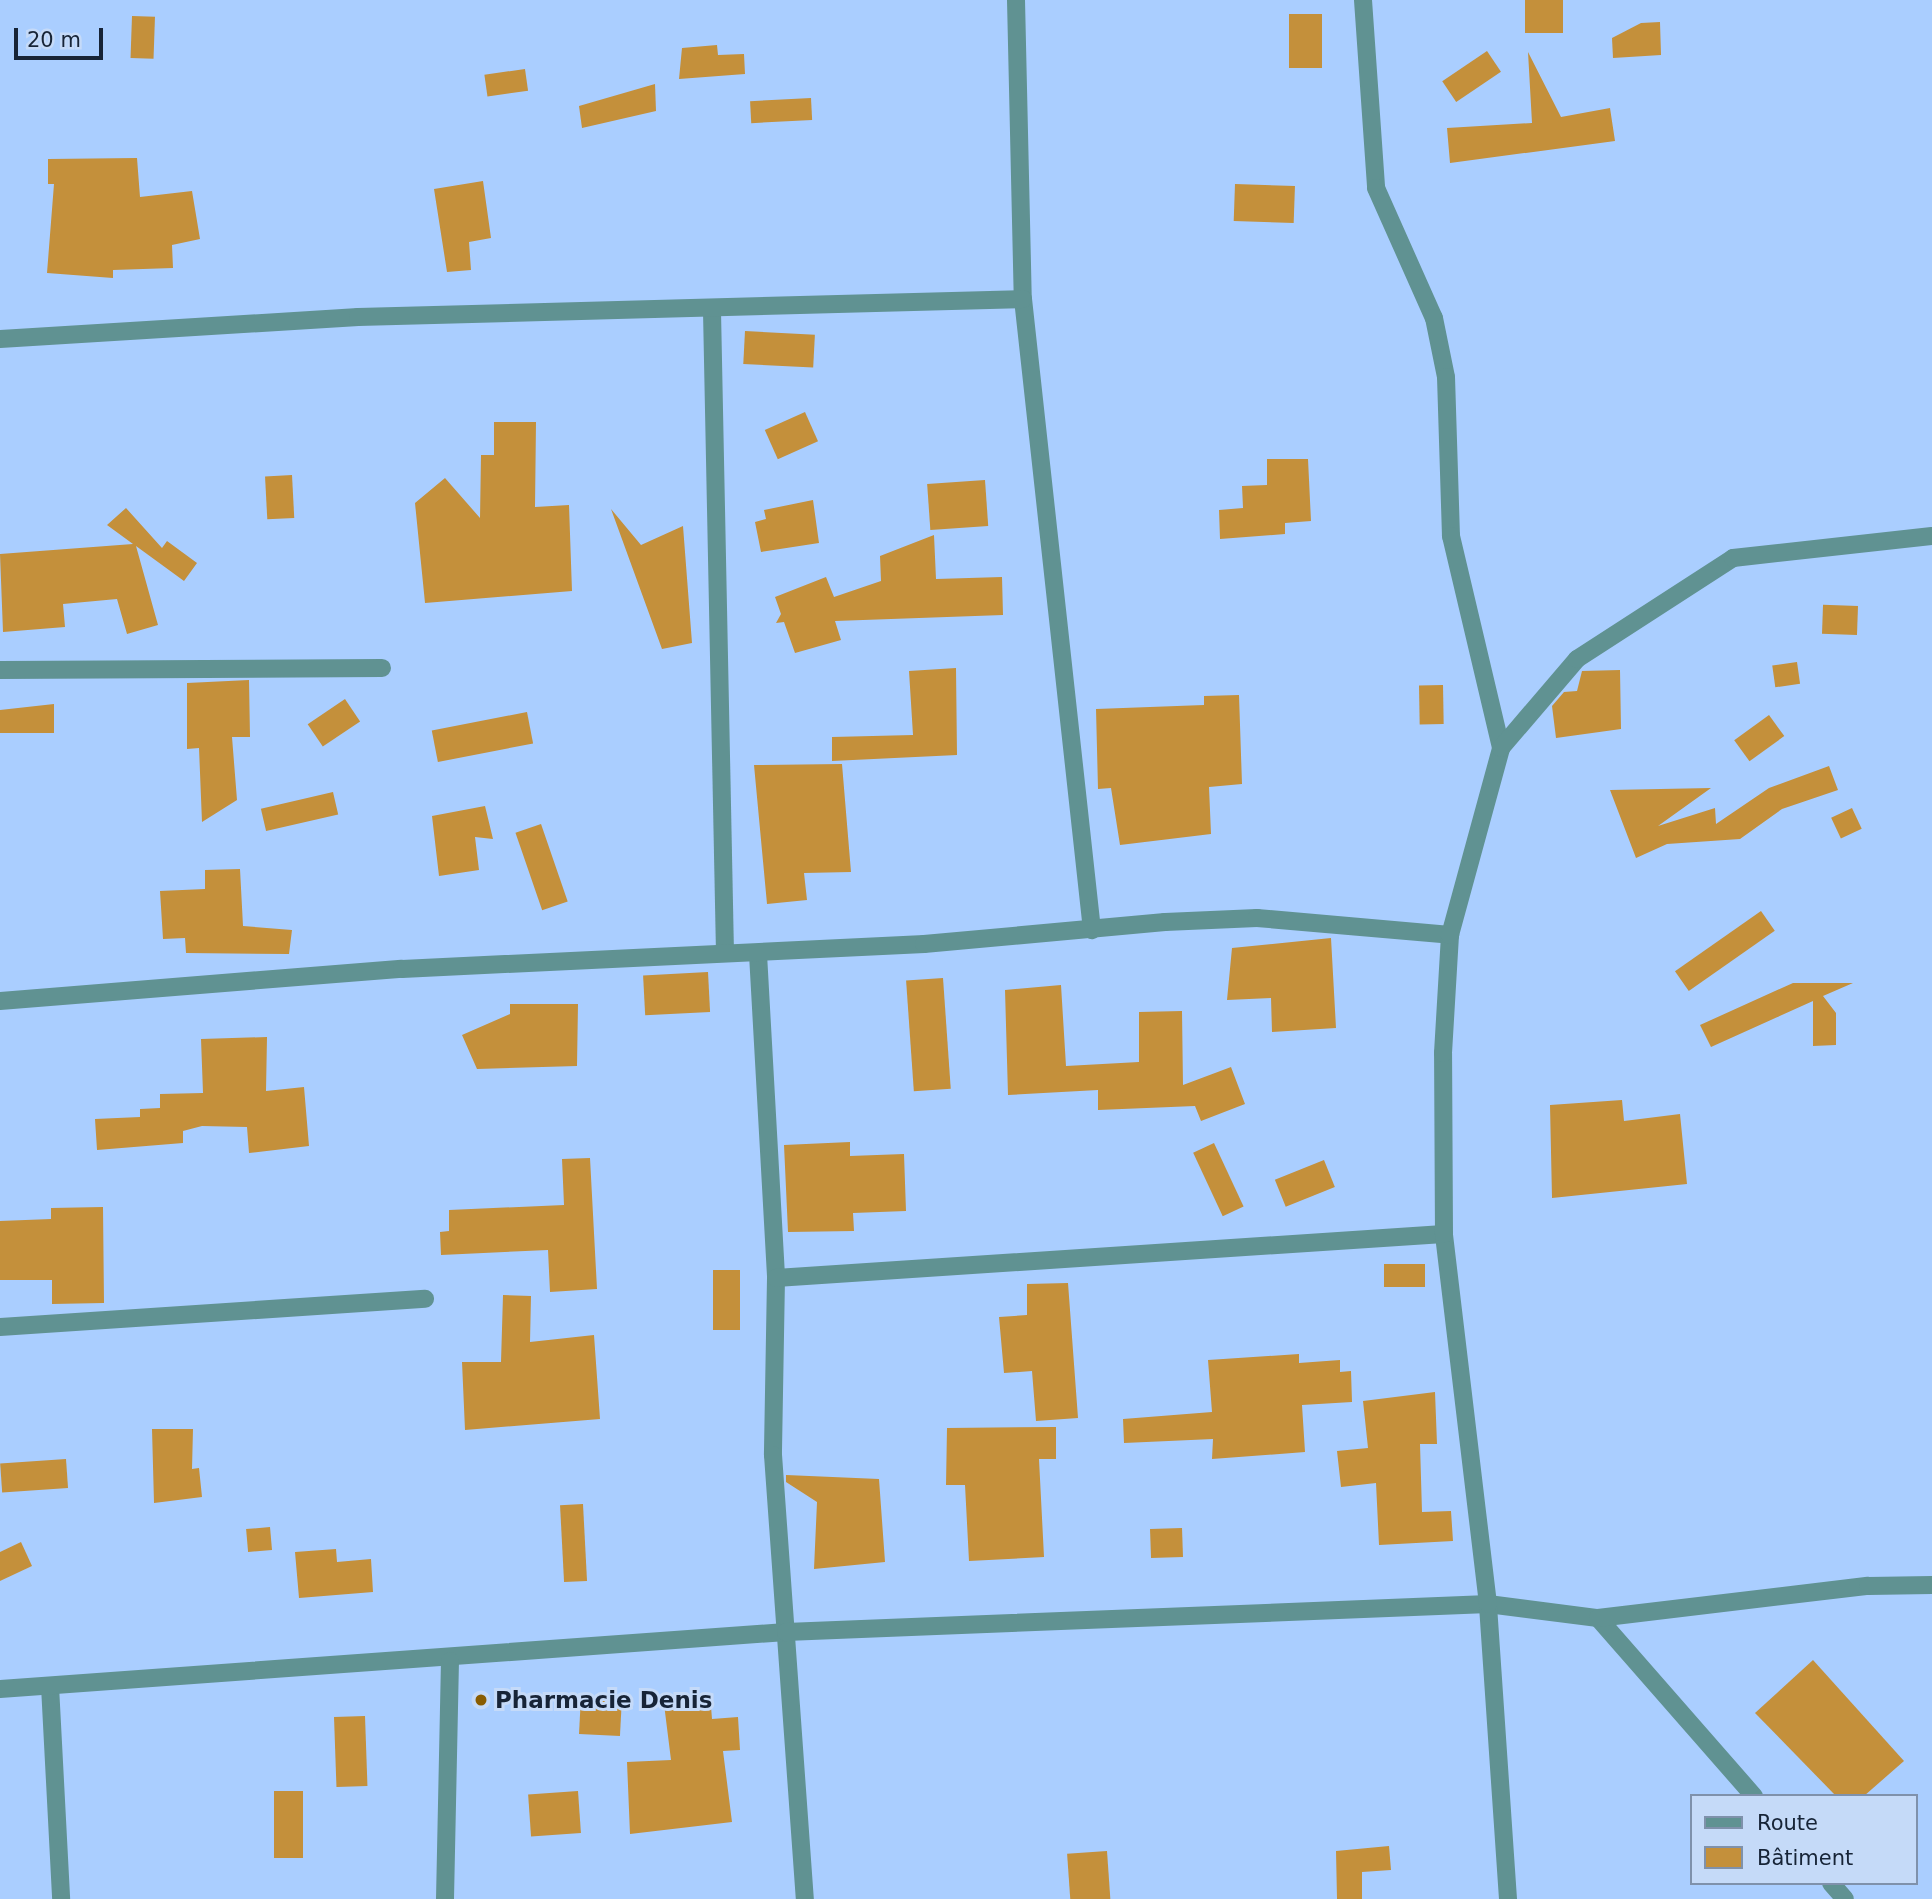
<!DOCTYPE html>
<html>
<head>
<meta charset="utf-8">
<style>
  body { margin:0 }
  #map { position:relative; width:1932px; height:1899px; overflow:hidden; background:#aaceff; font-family:"DejaVu Sans",sans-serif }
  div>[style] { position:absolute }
  .building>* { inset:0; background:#c4903b; transform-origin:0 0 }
  .street>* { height:18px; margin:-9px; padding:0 9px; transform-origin:9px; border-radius:9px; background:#609292 }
  .dots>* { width:19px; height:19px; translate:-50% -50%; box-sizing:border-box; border:4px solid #c5daf8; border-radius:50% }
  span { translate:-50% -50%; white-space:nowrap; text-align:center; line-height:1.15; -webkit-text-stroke:6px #c5daf8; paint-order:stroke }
  .poi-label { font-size:23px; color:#172437; font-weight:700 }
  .left { translate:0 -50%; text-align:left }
  .legend { position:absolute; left:1690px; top:1794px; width:228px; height:91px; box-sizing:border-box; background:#c5daf8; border:2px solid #7f91ab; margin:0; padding:9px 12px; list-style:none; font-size:21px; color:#172437 }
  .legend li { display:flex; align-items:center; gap:14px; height:35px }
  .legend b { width:35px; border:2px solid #7f91ab }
  .scale { position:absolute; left:14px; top:28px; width:89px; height:32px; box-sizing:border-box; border:4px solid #172437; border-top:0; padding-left:9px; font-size:21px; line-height:24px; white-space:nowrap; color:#172437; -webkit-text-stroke:5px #c5daf8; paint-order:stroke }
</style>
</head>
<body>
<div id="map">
  <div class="building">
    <i style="left:1525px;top:0;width:38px;height:33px"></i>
    <i style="left:1289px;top:14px;width:33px;height:54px"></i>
    <i style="left:132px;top:16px;width:23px;height:42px;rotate:2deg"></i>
    <i style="clip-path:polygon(1660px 22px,1661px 55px,1613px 58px,1612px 38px,1641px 23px)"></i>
    <i style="clip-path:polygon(717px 45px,718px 55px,744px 54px,745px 74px,679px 79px,682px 48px)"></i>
    <i style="left:1487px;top:51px;width:25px;height:54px;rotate:56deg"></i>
    <i style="clip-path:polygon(1528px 52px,1561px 117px,1610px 108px,1615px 141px,1450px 163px,1447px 128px,1532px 123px)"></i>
    <i style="left:525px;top:69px;width:22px;height:41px;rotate:82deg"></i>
    <i style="clip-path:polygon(655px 84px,656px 111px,582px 128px,579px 106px)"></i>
    <i style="left:811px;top:98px;width:22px;height:61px;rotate:87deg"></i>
    <i style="clip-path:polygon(137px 158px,140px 197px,192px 191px,200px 239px,172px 245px,173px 268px,113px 270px,113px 278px,47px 273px,54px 184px,48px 184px,48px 159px)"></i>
    <i style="clip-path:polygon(483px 181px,491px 238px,469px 242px,471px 270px,447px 272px,434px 189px)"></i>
    <i style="left:1235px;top:184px;width:60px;height:37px;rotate:2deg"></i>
    <i style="left:745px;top:331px;width:70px;height:33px;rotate:3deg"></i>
    <i style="left:805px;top:412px;width:32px;height:44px;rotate:66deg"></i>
    <i style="clip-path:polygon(494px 422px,536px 422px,535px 507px,569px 505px,572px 591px,425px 603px,415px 503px,445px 478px,480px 518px,481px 455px,494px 455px)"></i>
    <i style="clip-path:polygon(1267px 459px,1308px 459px,1311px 521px,1285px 523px,1285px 534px,1220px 539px,1219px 510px,1243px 508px,1242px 486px,1267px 485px)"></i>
    <i style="left:292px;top:475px;width:43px;height:27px;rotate:87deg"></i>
    <i style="left:985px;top:480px;width:46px;height:58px;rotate:86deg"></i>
    <i style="clip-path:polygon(813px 500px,819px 543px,761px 552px,755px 522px,766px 519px,764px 510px)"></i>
    <i style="clip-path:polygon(126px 508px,162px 548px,167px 541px,197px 563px,184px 581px,136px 546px,158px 625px,127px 634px,117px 599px,63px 604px,65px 627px,3px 632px,0 554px,133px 544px,107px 525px)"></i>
    <i style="clip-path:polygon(611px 509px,641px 545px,683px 526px,692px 643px,662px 649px)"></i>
    <i style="clip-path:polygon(934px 535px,936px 579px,1002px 577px,1003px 615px,835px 621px,841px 640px,795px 653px,784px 622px,776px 623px,781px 614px,775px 597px,826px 577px,834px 597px,881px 581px,880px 556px)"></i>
    <i style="left:1858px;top:606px;width:29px;height:35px;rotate:92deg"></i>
    <i style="left:1797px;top:662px;width:22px;height:25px;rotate:82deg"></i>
    <i style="clip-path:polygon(956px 668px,957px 755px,832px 761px,832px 737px,913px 735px,909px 671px)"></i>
    <i style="clip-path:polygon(1620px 670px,1621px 729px,1556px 738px,1552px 706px,1564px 692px,1577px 691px,1582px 671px)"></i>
    <i style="clip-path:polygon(249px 680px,250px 737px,232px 737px,237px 800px,202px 822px,199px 748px,187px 749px,187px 683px)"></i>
    <i style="left:1443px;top:685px;width:39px;height:24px;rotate:89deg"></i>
    <i style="clip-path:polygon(1239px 695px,1242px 784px,1209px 787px,1211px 834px,1120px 845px,1111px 788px,1098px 789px,1096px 709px,1204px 705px,1204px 696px)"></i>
    <i style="left:345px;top:699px;width:27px;height:45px;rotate:56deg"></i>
    <i style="clip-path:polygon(54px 704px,54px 733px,0 733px,0 710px)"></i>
    <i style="left:527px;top:712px;width:32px;height:97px;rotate:79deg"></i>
    <i style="left:1769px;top:715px;width:26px;height:43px;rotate:54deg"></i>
    <i style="clip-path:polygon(842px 764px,851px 872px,804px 873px,807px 900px,767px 904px,754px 765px)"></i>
    <i style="clip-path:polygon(1829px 766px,1838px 790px,1782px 809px,1740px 839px,1667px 844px,1636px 858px,1610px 790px,1711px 788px,1658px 826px,1715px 808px,1716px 824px,1769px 788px)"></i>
    <i style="left:333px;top:792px;width:23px;height:74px;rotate:77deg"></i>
    <i style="clip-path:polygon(485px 806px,493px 839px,475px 837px,479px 870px,439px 876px,432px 816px)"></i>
    <i style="left:1852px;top:808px;width:23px;height:23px;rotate:65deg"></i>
    <i style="left:541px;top:824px;width:82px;height:27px;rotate:71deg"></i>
    <i style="clip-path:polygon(240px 869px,243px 926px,292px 930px,289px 954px,186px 953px,185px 938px,163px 939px,160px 891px,205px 889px,205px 870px)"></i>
    <i style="left:1761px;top:911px;width:24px;height:105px;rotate:55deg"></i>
    <i style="clip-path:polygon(1331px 938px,1336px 1028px,1272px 1032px,1271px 998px,1227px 1000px,1232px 948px)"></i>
    <i style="left:708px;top:972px;width:40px;height:65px;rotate:87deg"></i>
    <i style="left:943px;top:978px;width:111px;height:37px;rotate:86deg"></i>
    <i style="clip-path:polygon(1793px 983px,1853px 983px,1823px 996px,1836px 1013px,1836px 1045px,1813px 1046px,1813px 1001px,1711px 1047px,1700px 1025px)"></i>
    <i style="clip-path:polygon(1061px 985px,1066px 1066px,1139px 1062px,1139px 1012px,1182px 1011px,1183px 1085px,1231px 1067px,1245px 1104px,1201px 1121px,1195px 1106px,1098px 1110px,1098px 1090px,1008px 1095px,1005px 990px)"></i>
    <i style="clip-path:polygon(510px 1004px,578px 1004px,577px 1066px,477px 1069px,462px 1035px,510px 1014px)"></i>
    <i style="clip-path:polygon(267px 1037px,266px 1091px,304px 1087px,309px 1146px,249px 1153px,247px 1127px,202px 1126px,183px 1131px,183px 1143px,97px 1150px,95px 1119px,140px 1117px,140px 1109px,160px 1108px,160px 1094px,203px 1093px,201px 1039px)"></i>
    <i style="clip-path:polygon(1622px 1100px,1624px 1121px,1680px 1114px,1687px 1184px,1552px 1198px,1550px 1105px)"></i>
    <i style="clip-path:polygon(850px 1142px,850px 1156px,904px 1154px,906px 1211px,853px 1213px,854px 1231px,788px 1232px,784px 1145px)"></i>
    <i style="left:1214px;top:1143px;width:70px;height:23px;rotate:65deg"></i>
    <i style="clip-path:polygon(590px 1158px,597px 1289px,550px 1292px,548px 1250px,441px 1255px,440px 1232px,449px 1231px,449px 1210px,564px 1205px,562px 1159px)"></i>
    <i style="left:1324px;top:1160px;width:29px;height:53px;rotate:68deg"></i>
    <i style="clip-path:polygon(103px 1207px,104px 1303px,52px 1304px,52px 1280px,0 1280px,0 1221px,51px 1219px,51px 1208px)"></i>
    <i style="left:1384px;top:1264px;width:41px;height:23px"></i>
    <i style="left:713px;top:1270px;width:27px;height:60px"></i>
    <i style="clip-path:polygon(1068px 1283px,1078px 1418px,1036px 1421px,1032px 1371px,1004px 1373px,999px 1317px,1027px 1315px,1027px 1284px)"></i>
    <i style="clip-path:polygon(503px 1295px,531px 1296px,530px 1342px,594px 1335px,600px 1419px,465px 1430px,462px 1362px,501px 1362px)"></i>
    <i style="clip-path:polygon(1299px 1354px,1299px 1363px,1340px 1360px,1340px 1372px,1351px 1371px,1352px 1402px,1302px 1405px,1305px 1452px,1212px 1459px,1213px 1439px,1124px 1443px,1123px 1419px,1212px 1412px,1208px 1360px)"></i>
    <i style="clip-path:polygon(1435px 1392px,1437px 1444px,1420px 1444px,1422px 1512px,1451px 1511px,1453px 1541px,1379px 1545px,1376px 1483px,1341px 1487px,1337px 1451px,1368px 1448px,1363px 1401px)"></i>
    <i style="clip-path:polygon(1056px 1427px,1056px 1459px,1039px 1459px,1044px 1557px,969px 1561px,965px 1485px,946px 1485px,947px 1428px)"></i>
    <i style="clip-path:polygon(152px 1429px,193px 1429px,192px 1469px,199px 1468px,202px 1497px,154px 1503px)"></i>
    <i style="left:66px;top:1459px;width:29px;height:66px;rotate:86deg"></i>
    <i style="clip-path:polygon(786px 1475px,879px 1479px,885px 1562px,814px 1569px,817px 1502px,786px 1482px)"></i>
    <i style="left:583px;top:1504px;width:77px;height:23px;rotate:87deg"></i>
    <i style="left:270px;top:1527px;width:23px;height:24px;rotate:85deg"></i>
    <i style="left:1182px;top:1528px;width:29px;height:32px;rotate:88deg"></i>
    <i style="clip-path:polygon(21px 1542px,32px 1566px,0 1581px,0 1552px)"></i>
    <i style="clip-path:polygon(336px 1549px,337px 1562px,371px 1559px,373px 1592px,299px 1598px,295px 1552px)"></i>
    <i style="clip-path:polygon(1813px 1660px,1904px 1761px,1864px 1796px,1836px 1796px,1755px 1713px)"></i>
    <i style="clip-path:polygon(698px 1694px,710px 1694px,712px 1719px,738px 1717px,740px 1750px,723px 1751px,732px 1822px,630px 1834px,627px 1762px,671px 1760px,663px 1696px)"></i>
    <i style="left:581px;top:1696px;width:41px;height:38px;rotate:3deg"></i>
    <i style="left:365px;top:1716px;width:70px;height:31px;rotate:88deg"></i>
    <i style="left:274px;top:1791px;width:29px;height:67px"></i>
    <i style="left:578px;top:1791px;width:42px;height:50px;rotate:86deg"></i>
    <i style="clip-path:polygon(1389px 1846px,1391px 1870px,1362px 1872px,1362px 1899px,1337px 1899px,1336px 1851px)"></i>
    <i style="left:1107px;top:1851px;width:48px;height:40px;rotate:86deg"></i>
  </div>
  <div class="street">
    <i style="left:1016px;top:0;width:299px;rotate:88.7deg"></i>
    <i style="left:1023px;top:299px;width:635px;rotate:83.76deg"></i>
    <i style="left:1363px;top:0;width:188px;rotate:86deg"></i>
    <i style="left:1376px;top:188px;width:142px;rotate:66deg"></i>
    <i style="left:1434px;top:318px;width:60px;rotate:78.5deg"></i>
    <i style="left:1446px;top:377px;width:159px;rotate:88.2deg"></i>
    <i style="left:1451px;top:536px;width:218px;rotate:76.7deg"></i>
    <i style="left:712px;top:311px;width:641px;rotate:88.84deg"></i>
    <i style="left:0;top:339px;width:359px;rotate:-3.5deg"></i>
    <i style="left:358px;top:317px;width:665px;rotate:-1.55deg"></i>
    <i style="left:0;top:670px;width:382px;rotate:-0.3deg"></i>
    <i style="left:758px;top:954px;width:324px;rotate:86.8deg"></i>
    <i style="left:776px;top:1278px;width:177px;rotate:91deg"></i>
    <i style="left:773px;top:1455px;width:445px;rotate:85.9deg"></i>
    <i style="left:0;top:1001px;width:403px;rotate:-4.6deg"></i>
    <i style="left:402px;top:969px;width:523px;rotate:-2.74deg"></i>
    <i style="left:924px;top:944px;width:242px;rotate:-5.2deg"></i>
    <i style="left:1165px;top:922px;width:92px;rotate:-2.5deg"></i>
    <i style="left:1257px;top:918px;width:194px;rotate:5deg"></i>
    <i style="left:776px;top:1278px;width:669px;rotate:-3.77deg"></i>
    <i style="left:0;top:1327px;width:426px;rotate:-3.8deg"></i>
    <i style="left:1598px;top:1618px;width:237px;rotate:48.8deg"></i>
    <i style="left:50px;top:1686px;width:213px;rotate:87deg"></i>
    <i style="left:0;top:1689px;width:788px;rotate:-4.15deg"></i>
    <i style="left:786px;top:1632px;width:703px;rotate:-2.28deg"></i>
    <i style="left:1488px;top:1604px;width:111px;rotate:7.3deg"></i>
    <i style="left:1598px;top:1618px;width:272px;rotate:-6.8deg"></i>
    <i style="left:1868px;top:1586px;width:64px;rotate:-0.9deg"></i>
    <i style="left:1831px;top:1883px;width:21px;rotate:49deg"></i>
    <i style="left:445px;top:1899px;width:238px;rotate:-88.8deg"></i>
    <i style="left:1508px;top:1899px;width:296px;rotate:-93.9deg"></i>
    <i style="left:1488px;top:1604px;width:373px;rotate:-96.8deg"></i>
    <i style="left:1444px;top:1234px;width:181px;rotate:-90.3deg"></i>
    <i style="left:1443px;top:1053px;width:118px;rotate:-86.6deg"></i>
    <i style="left:1450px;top:935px;width:194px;rotate:-74.7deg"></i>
    <i style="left:1501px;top:748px;width:117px;rotate:-49.5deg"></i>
    <i style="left:1577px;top:659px;width:186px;rotate:-32.9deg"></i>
    <i style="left:1733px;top:558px;width:200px;rotate:-6.3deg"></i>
  </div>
  <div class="dots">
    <i style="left:481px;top:1700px;background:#895c00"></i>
  </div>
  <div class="poi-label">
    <span class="left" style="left:495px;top:1700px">Pharmacie Denis</span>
  </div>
  <ul class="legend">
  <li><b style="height:9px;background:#609292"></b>Route</li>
  <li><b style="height:19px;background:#c4903b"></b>Bâtiment</li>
  </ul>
  <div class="scale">20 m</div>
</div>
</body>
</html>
